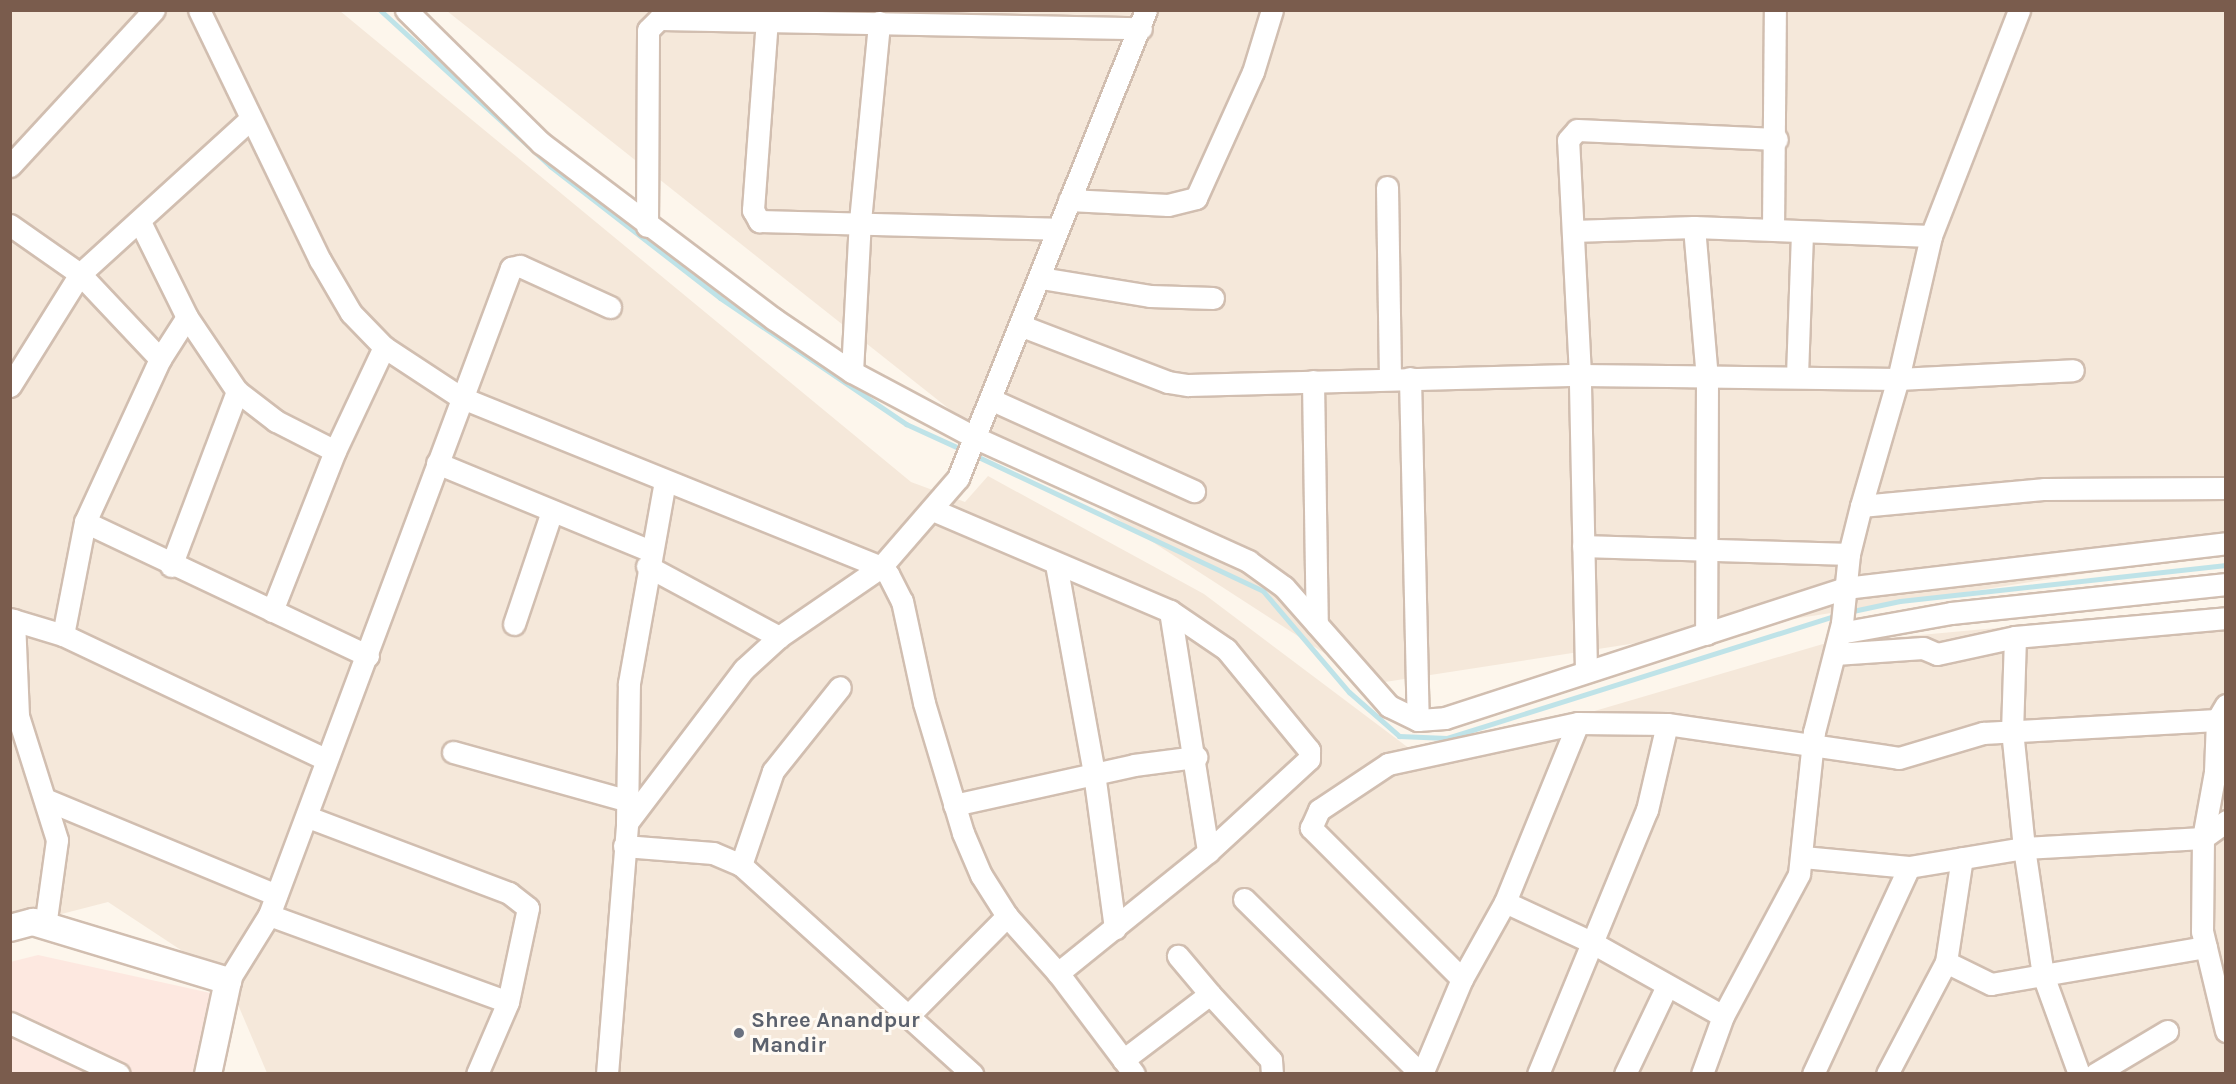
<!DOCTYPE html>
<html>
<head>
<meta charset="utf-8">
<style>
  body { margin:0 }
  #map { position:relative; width:2236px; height:1084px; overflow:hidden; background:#fdf6ec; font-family:Karla,sans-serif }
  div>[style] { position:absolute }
  .residential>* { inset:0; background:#f5e8da }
  .commercial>* { inset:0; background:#fde8e0 }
  .stream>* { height:5px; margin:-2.5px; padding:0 2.5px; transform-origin:2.5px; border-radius:2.5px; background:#bfe3e8 }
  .roads { filter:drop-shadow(2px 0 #d1beb0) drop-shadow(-2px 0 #d1beb0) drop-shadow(0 2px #d1beb0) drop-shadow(0 -2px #d1beb0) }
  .minor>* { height:21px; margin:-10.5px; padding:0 10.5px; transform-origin:10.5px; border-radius:10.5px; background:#fff }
  .tertiary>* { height:26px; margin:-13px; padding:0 13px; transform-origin:13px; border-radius:13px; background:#fff }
  .dots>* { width:16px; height:16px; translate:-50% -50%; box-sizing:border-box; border:3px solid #fffaf3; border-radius:50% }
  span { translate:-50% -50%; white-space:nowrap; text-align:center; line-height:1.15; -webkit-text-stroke:6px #fffaf3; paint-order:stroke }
  .worship-label { font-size:22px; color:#5b616d; font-weight:700 }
  .left { translate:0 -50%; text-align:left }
  .frame { position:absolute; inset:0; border:12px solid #7a5c4d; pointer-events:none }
</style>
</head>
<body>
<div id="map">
  <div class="residential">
    <i style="clip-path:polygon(11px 11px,340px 11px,911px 482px,965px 502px,988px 476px,1204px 594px,1414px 752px,1523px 732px,1823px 644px,2225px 607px,2225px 1073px,267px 1073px,228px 981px,108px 902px,11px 927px)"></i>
    <i style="clip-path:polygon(447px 11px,2225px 11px,2225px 552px,1372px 684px,958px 416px)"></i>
  </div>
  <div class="commercial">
    <i style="clip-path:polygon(38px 955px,215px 994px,204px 1073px,11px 1073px,10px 962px)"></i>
  </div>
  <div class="stream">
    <i style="left:380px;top:10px;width:231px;rotate:42.5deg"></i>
    <i style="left:550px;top:166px;width:215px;rotate:37.8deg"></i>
    <i style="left:720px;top:298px;width:225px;rotate:34.1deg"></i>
    <i style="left:906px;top:424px;width:63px;rotate:24.5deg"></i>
    <i style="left:972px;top:454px;width:322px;rotate:25.2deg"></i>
    <i style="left:1263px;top:591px;width:133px;rotate:49.6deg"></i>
    <i style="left:1349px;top:692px;width:67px;rotate:41.3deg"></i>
    <i style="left:1399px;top:736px;width:48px;rotate:2.4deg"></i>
    <i style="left:1447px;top:738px;width:408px;rotate:-17.5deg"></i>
    <i style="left:1848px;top:612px;width:53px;rotate:-11.9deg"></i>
    <i style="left:1900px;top:601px;width:328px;rotate:-6.3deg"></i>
  </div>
  <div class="roads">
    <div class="minor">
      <i style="left:199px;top:10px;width:278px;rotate:64.2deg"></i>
      <i style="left:320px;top:260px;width:61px;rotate:59.7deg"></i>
      <i style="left:351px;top:313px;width:47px;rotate:45.9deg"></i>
      <i style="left:384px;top:347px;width:91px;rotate:33.3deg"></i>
      <i style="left:460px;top:397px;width:454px;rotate:22deg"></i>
      <i style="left:881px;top:567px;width:10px;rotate:45deg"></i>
      <i style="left:888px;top:574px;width:30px;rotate:63deg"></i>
      <i style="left:902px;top:601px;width:104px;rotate:77.8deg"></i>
      <i style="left:924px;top:703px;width:136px;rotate:73.3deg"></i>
      <i style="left:963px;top:833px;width:46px;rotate:66.8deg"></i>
      <i style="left:981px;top:875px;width:49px;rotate:57.6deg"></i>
      <i style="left:1007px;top:916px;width:76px;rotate:48.2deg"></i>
      <i style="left:1058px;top:973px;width:126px;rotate:53deg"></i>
      <i style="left:406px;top:10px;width:190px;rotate:44.6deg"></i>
      <i style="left:541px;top:143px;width:292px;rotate:37.1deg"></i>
      <i style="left:774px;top:319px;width:94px;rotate:34.2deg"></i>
      <i style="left:852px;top:372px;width:140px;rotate:28deg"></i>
      <i style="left:976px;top:438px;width:299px;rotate:24.3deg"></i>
      <i style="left:1248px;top:561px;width:44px;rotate:35.8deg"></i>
      <i style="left:1284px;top:587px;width:159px;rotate:48.6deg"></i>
      <i style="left:1389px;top:706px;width:32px;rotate:26deg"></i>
      <i style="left:1418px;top:720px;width:27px;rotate:-4deg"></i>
      <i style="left:1445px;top:718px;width:421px;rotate:-18deg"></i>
      <i style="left:1845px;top:588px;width:384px;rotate:-6.7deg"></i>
      <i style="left:767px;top:19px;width:192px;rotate:94.2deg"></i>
      <i style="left:753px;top:210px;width:13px;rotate:61deg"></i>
      <i style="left:759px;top:221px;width:298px;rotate:1.5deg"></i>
      <i style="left:10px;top:166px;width:212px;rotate:-47.3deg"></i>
      <i style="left:1387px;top:187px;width:192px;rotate:89.1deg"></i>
      <i style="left:1069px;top:200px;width:99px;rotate:2.9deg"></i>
      <i style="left:1168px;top:205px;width:29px;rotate:-14deg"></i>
      <i style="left:1196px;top:198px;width:138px;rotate:-65.7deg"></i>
      <i style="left:1253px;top:72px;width:65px;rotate:-73deg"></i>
      <i style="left:141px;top:224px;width:104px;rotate:63.7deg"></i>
      <i style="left:187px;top:317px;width:89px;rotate:56deg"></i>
      <i style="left:237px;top:391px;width:49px;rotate:37.6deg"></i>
      <i style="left:276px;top:421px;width:66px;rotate:27deg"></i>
      <i style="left:10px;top:225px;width:85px;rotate:35deg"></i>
      <i style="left:80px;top:274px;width:117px;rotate:46.7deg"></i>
      <i style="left:647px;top:226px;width:196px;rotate:-89.7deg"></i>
      <i style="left:648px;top:30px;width:16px;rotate:-45deg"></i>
      <i style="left:659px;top:19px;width:482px;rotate:1.1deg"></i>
      <i style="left:1694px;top:227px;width:152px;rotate:85.1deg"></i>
      <i style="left:1707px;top:378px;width:256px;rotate:90.2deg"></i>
      <i style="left:1773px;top:229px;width:219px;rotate:-89.5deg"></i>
      <i style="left:1573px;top:231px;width:121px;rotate:-1.9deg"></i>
      <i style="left:1694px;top:227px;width:237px;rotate:2.2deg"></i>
      <i style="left:1041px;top:278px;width:110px;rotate:9.4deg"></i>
      <i style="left:1150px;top:296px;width:63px;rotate:1.8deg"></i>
      <i style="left:1022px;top:326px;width:156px;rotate:21deg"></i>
      <i style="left:1168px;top:382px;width:20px;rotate:9deg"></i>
      <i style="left:1188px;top:385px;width:392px;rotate:-1.5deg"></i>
      <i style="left:1580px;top:375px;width:318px;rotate:0.7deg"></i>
      <i style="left:1898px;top:379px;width:175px;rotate:-2.9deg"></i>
      <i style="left:852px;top:372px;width:151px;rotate:-87deg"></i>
      <i style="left:860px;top:221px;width:200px;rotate:-84.5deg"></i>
      <i style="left:1797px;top:376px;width:143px;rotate:-88deg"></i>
      <i style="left:1410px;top:378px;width:342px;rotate:88.7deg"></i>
      <i style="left:1313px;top:381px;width:243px;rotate:89.1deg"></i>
      <i style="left:10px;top:386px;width:132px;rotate:-58deg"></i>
      <i style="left:80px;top:274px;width:229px;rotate:-42.3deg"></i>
      <i style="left:990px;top:399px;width:224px;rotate:24.3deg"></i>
      <i style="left:437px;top:463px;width:230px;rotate:22.4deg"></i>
      <i style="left:1861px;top:506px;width:185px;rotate:-5.3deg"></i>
      <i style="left:2045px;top:489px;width:181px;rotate:-0.3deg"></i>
      <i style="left:933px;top:510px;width:258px;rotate:23.1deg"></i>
      <i style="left:1170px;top:611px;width:68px;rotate:34.2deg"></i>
      <i style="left:1226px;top:649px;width:131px;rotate:50.6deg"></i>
      <i style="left:1309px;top:750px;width:9px;rotate:90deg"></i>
      <i style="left:1309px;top:759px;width:137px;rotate:137.4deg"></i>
      <i style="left:1208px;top:852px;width:193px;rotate:141.1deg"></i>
      <i style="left:85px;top:522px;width:313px;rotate:25.3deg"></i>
      <i style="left:1583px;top:546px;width:266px;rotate:1.7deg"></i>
      <i style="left:1056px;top:564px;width:212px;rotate:79.7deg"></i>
      <i style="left:1094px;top:773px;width:157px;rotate:82.3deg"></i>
      <i style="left:171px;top:566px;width:187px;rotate:-69.3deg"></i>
      <i style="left:647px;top:566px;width:150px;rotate:28.3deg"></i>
      <i style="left:272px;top:611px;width:172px;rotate:-68.5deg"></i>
      <i style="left:335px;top:451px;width:115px;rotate:-64.8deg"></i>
      <i style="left:1170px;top:611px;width:244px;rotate:81deg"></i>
      <i style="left:10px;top:619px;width:55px;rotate:16.8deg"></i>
      <i style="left:63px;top:635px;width:290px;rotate:25.3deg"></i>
      <i style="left:14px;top:620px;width:96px;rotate:87.6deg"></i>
      <i style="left:18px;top:716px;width:130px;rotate:72.5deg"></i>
      <i style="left:57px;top:840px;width:87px;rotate:97.9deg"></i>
      <i style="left:514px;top:624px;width:119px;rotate:-71.4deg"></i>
      <i style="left:1840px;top:633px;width:113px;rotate:-10.2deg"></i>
      <i style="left:1951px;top:613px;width:277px;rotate:-6deg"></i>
      <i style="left:63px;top:635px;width:115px;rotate:-79deg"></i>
      <i style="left:85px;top:522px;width:179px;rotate:-65.3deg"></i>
      <i style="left:160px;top:359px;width:50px;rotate:-57.3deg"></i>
      <i style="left:2015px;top:637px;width:93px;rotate:91.8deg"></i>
      <i style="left:2012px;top:730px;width:119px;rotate:84.2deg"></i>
      <i style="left:2024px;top:848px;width:128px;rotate:81.5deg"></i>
      <i style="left:2043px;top:975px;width:105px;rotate:70deg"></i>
      <i style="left:1835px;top:654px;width:88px;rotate:-3.9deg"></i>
      <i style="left:1923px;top:648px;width:15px;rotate:23deg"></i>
      <i style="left:1937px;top:654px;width:80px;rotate:-12.3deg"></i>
      <i style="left:2015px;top:637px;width:212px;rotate:-5.1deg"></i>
      <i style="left:1586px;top:671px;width:296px;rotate:-91.2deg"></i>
      <i style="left:1580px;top:375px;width:235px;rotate:-92.9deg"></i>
      <i style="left:1568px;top:140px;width:13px;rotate:-48deg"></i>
      <i style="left:1577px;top:130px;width:200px;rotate:2.6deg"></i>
      <i style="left:2226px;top:705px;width:17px;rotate:121deg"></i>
      <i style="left:2217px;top:720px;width:52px;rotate:92.2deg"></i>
      <i style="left:2215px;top:772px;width:67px;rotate:100.3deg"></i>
      <i style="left:2203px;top:838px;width:93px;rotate:90.6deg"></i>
      <i style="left:2202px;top:931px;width:103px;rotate:76.5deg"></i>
      <i style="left:453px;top:752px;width:179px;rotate:15.6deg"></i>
      <i style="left:47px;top:800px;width:248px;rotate:22.5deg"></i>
      <i style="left:954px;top:805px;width:184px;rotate:-12.5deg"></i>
      <i style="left:1134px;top:765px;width:63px;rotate:-7.4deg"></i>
      <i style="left:308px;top:817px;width:215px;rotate:20.7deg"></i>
      <i style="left:509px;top:893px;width:24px;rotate:38deg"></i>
      <i style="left:528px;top:908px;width:96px;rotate:102deg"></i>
      <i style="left:508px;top:1002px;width:78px;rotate:113.3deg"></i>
      <i style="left:627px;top:823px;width:193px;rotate:-52.8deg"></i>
      <i style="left:744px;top:669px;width:47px;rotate:-42.4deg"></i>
      <i style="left:779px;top:637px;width:124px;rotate:-34.5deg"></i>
      <i style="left:881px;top:567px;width:118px;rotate:-49.1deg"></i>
      <i style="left:958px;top:478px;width:504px;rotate:-68.11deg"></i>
      <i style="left:624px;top:846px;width:89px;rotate:4.5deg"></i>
      <i style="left:713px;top:853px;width:30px;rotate:23deg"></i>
      <i style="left:741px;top:865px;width:312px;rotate:42.1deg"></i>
      <i style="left:1803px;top:857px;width:106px;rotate:5.4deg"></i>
      <i style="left:1909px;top:867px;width:117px;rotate:-9.4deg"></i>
      <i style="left:2024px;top:848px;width:179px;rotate:-3.2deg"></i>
      <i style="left:2203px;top:838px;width:29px;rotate:-36deg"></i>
      <i style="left:741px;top:865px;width:99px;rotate:-71.2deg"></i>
      <i style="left:773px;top:771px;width:107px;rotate:-51.4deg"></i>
      <i style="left:1244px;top:899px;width:249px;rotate:44.7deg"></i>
      <i style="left:1505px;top:902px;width:95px;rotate:24.9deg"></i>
      <i style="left:1591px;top:942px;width:151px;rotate:29.3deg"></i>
      <i style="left:269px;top:915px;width:254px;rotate:20deg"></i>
      <i style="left:1946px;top:962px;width:50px;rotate:26.1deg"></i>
      <i style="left:1991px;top:984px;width:218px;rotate:-9.8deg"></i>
      <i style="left:1462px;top:979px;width:214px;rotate:-135deg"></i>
      <i style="left:1311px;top:828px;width:20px;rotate:-66deg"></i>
      <i style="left:1319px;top:810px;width:83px;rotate:-33.7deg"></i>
      <i style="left:1388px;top:764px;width:194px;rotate:-12.2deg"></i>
      <i style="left:1578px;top:723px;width:89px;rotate:0.6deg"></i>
      <i style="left:1667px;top:724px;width:234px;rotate:8.3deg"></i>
      <i style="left:1899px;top:758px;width:88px;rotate:-16.6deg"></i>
      <i style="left:1983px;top:733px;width:234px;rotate:-3.2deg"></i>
      <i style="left:228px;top:981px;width:78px;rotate:-58.2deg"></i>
      <i style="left:269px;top:915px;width:691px;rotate:-69.49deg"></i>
      <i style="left:511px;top:268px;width:9px;rotate:-13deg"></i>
      <i style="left:520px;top:266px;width:99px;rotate:24.5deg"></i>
      <i style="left:1210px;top:994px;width:90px;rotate:47.3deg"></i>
      <i style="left:1271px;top:1060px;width:14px;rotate:86deg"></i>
      <i style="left:908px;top:1016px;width:141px;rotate:-45.3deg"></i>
      <i style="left:10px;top:1023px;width:120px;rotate:25.1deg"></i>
      <i style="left:1123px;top:1060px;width:109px;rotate:-37.2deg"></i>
      <i style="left:1210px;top:994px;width:50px;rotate:-130.1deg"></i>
      <i style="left:607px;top:1074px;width:252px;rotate:-85.4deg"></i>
      <i style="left:627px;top:823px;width:140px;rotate:-89.2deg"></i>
      <i style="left:629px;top:683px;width:205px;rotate:-79.9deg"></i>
      <i style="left:1422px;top:1074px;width:103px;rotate:-67.2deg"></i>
      <i style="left:1462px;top:979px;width:88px;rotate:-60.8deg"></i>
      <i style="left:1505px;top:902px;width:193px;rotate:-67.8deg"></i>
      <i style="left:1538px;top:1074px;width:286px;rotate:-67.6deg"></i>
      <i style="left:1647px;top:810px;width:88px;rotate:-76.9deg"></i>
      <i style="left:1625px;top:1074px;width:98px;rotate:-64.5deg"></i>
      <i style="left:1702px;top:1074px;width:62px;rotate:-70.1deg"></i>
      <i style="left:1723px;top:1016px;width:161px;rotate:-61.8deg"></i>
      <i style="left:1799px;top:874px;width:143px;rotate:-84deg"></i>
      <i style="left:1814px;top:732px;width:113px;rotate:-75.6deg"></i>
      <i style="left:1842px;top:623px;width:69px;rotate:-84.2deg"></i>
      <i style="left:1849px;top:554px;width:49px;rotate:-76deg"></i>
      <i style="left:1861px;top:506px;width:132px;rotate:-73.8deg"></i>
      <i style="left:1898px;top:379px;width:147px;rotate:-77deg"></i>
      <i style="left:1931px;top:236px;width:243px;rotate:-68.7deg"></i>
      <i style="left:1813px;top:1074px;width:228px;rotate:-65.1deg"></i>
      <i style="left:1887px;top:1074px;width:127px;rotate:-62.2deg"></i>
      <i style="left:1946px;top:962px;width:105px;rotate:-81.3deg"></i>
      <i style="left:2095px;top:1074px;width:84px;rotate:-30.8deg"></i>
    </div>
    <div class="tertiary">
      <i style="left:10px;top:928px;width:24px;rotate:-15deg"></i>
      <i style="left:33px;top:922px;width:204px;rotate:16.8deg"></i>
      <i style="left:228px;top:981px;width:95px;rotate:102.1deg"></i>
    </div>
  </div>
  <div class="dots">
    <i style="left:739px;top:1033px;background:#6b7280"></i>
  </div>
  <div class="worship-label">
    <span class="left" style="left:751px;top:1033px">Shree Anandpur<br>Mandir</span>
  </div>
  <div class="frame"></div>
</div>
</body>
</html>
